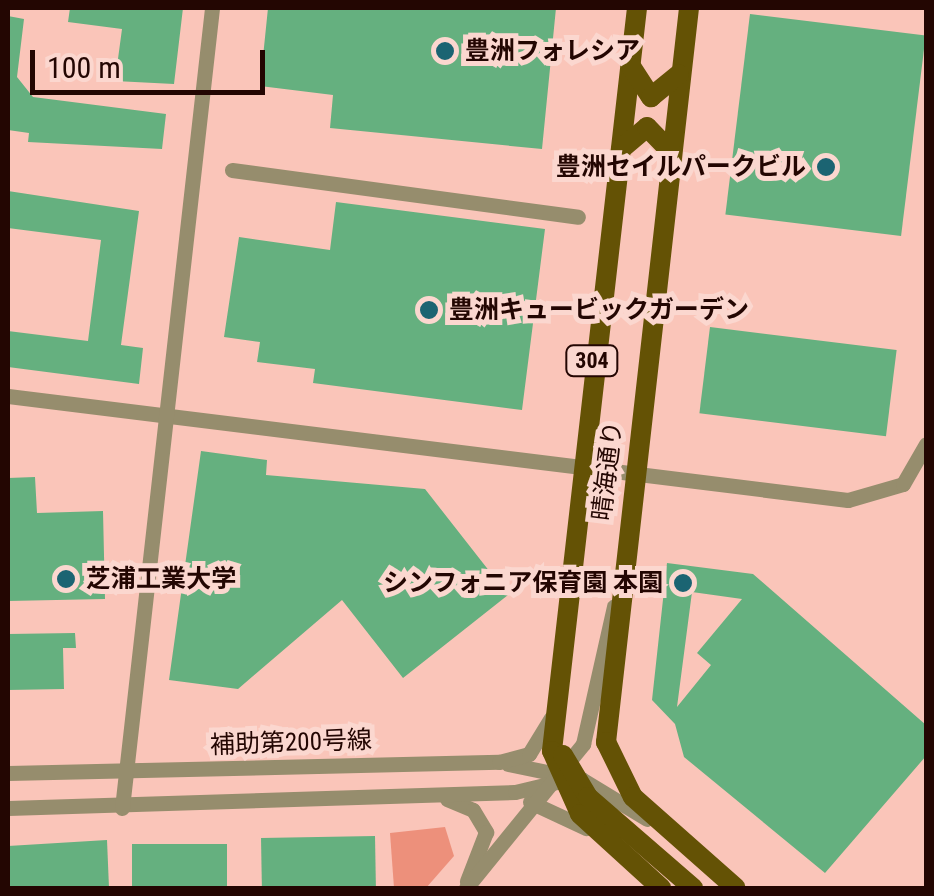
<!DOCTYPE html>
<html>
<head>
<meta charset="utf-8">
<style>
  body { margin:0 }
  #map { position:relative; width:934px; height:896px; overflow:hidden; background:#fac5b9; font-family:"Roboto Condensed","Noto Sans JP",sans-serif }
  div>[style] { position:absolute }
  .green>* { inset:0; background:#ed907b }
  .building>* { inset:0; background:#65b07f; transform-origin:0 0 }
  .minor>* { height:15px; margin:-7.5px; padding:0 7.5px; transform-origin:7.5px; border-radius:7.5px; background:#968d6d }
  .major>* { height:20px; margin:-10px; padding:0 10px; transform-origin:10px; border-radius:10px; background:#645205 }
  .dots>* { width:28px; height:28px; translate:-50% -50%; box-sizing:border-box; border:5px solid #fbd7cf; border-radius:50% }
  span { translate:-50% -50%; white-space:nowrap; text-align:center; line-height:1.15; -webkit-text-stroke:10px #fbd7cf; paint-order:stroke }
  .shield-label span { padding:2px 8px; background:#fbd7cf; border:2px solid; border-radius:8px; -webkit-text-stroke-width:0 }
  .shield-label { font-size:22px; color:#230602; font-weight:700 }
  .poi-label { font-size:25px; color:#230602; font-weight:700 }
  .left { translate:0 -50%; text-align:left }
  .right { translate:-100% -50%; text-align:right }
  .street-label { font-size:25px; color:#230602 }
  .frame { position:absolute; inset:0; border:10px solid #230602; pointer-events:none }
  .scale { position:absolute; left:30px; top:50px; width:235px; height:45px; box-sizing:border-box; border:5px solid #230602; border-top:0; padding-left:12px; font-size:30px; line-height:35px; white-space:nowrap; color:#230602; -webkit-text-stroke:8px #fbd7cf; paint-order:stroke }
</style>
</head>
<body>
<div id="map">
  <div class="green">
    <i style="clip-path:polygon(445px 827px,454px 856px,426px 888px,394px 888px,390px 833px)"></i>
  </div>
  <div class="building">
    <i style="clip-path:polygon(70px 8px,183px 8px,174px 84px,115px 81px,122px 29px,68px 22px)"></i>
    <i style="clip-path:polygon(268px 8px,556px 8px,542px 149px,330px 128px,333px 95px,260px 86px)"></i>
    <i style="left:750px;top:14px;width:177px;height:202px;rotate:7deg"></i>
    <i style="clip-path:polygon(8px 16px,24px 19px,17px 77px,33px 97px,166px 114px,162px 149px,28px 142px,29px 133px,8px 130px)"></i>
    <i style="clip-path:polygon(8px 191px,139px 211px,121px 345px,143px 348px,139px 384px,8px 367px,8px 331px,88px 341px,101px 240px,8px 228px)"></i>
    <i style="clip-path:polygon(336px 202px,545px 229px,522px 410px,313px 383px,315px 369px,257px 362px,260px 342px,224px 337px,239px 237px,330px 250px)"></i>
    <i style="left:710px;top:327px;width:188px;height:87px;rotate:7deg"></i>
    <i style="clip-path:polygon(201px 451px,267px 460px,266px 475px,425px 489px,508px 595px,403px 678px,342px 600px,238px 689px,169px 680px)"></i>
    <i style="clip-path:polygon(35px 477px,37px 513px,103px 511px,105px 599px,8px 601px,8px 478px)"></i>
    <i style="clip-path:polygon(evenodd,667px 563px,753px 574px,926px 725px,926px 756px,825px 873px,684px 757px,675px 724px,652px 700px,667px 563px,692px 592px,742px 599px,697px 653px,711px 665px,677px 707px,692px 592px)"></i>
    <i style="clip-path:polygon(75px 633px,76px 648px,63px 648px,64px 689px,8px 690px,8px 634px)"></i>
    <i style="left:375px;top:836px;width:52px;height:114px;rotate:89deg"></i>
    <i style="clip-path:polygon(107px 840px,109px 888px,8px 888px,8px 846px)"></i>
    <i style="left:132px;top:844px;width:95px;height:44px"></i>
  </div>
  <div class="minor">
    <i style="left:232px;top:170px;width:349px;rotate:7.7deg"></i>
    <i style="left:8px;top:396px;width:846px;rotate:7.06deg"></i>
    <i style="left:848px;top:500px;width:57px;rotate:-16.2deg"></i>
    <i style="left:903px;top:484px;width:46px;rotate:-60.1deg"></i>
    <i style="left:508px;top:764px;width:75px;rotate:11.6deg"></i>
    <i style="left:581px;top:779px;width:77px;rotate:31.2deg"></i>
    <i style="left:8px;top:773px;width:491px;rotate:-1.3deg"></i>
    <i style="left:499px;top:762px;width:31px;rotate:-15deg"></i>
    <i style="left:529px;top:754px;width:42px;rotate:-58.6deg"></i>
    <i style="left:447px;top:799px;width:28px;rotate:23deg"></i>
    <i style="left:473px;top:810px;width:26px;rotate:59deg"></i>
    <i style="left:486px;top:832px;width:53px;rotate:111.2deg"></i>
    <i style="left:530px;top:802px;width:62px;rotate:24.9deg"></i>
    <i style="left:8px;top:808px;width:507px;rotate:-1.81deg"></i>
    <i style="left:515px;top:792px;width:43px;rotate:-13.4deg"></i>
    <i style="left:122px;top:808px;width:805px;rotate:-83.58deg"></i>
    <i style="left:466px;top:888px;width:186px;rotate:-50.9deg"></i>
    <i style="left:583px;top:744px;width:141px;rotate:-77.3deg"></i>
  </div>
  <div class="major">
    <i style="left:637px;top:8px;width:748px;rotate:96.53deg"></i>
    <i style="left:552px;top:751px;width:69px;rotate:66deg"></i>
    <i style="left:580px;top:814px;width:110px;rotate:42.4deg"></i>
    <i style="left:689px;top:8px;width:739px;rotate:96.45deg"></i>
    <i style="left:606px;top:742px;width:61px;rotate:63.9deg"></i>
    <i style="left:633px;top:797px;width:137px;rotate:41.5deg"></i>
    <i style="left:632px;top:68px;width:35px;rotate:57deg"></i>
    <i style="left:651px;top:97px;width:36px;rotate:-39deg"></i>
    <i style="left:621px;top:149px;width:34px;rotate:-40deg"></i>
    <i style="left:647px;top:127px;width:36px;rotate:46deg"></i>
    <i style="left:563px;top:755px;width:49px;rotate:59.2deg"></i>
    <i style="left:588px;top:797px;width:139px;rotate:40.9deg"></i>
  </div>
  <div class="dots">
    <i style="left:445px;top:51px;background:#1b6472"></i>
    <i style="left:826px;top:167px;background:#1b6472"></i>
    <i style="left:429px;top:310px;background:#1b6472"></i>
    <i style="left:66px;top:579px;background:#1b6472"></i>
    <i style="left:683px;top:583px;background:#1b6472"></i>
  </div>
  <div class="shield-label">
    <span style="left:592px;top:361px">304</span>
  </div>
  <div class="poi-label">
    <span class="left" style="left:465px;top:51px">豊洲フォレシア</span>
    <span class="right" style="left:806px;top:167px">豊洲セイルパークビル</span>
    <span class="left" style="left:449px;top:310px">豊洲キュービックガーデン</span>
    <span class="left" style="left:86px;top:579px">芝浦工業大学</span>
    <span class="right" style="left:663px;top:583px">シンフォニア保育園 本園</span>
  </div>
  <div class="street-label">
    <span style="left:608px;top:471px;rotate:-83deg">晴海通り</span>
    <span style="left:291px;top:743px;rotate:-2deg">補助第200号線</span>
  </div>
  <div class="frame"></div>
  <div class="scale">100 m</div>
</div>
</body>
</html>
